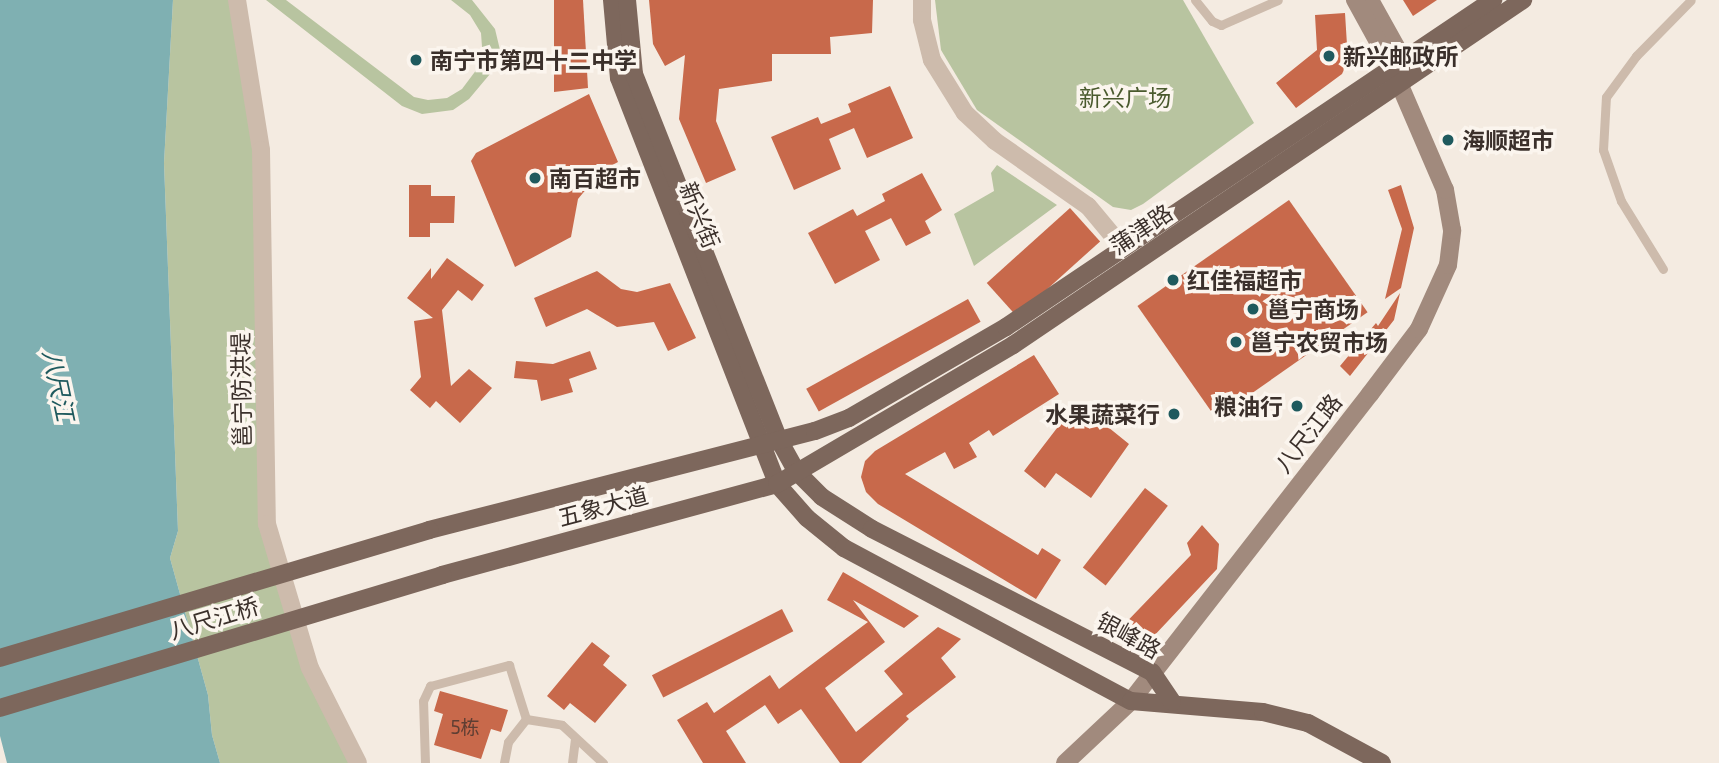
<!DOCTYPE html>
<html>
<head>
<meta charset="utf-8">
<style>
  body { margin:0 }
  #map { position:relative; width:1719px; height:763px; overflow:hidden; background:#f4ebe1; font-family:"Exo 2","Noto Sans SC",sans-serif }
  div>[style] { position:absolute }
  .green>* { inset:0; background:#b8c4a0 }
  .water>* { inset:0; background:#7fb0b2 }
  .building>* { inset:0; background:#c8694b; transform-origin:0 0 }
  .lane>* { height:9px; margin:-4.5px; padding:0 4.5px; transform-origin:4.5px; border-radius:4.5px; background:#cdbbac }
  .street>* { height:18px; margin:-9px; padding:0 9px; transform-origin:9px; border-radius:9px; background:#cdbbac }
  .secondary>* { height:18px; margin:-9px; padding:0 9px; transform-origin:9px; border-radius:9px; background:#a18a7d }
  .primary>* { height:18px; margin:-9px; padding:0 9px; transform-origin:9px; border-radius:9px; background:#7d675c }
  .primary-bridge>* { height:18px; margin:-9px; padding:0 9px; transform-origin:9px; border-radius:9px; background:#7d675c }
  .dots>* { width:19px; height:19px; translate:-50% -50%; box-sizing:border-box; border:4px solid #fbf5ee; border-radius:50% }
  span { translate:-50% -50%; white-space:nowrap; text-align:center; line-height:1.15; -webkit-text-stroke:7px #fbf5ee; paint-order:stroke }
  .number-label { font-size:19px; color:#5e3e33 }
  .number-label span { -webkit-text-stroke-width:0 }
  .poi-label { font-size:23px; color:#3b302b; font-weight:700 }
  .left { translate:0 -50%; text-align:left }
  .right { translate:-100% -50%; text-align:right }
  .park-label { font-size:23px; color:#4a5a2e }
  .street-label { font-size:23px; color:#3b302b }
  .water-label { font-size:24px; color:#1f5a5e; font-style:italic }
</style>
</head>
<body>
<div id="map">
  <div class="green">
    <i style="clip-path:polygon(173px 0,237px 0,261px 150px,267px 524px,310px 668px,358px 763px,220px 763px,212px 735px,208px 695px,170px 558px,178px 531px,164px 163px)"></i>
    <i style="clip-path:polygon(266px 0,286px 0,414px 97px,428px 100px,447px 98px,462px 89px,483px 61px,481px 33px,470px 15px,451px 0,472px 0,495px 29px,500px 50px,495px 68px,469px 99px,453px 110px,422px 114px,402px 106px)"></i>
    <i style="clip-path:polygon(935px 0,1183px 0,1254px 123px,1143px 204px,1131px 210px,1113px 207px,977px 110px,941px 50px)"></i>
    <i style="clip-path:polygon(997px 165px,1057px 205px,974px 266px,954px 214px,994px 191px,991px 173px)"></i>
  </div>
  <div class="water">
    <i style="clip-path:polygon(0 0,173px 0,164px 163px,178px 531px,170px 558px,208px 695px,212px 735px,220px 763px,7px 763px,0 736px)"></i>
  </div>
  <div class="building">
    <i style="clip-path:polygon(554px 0,583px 0,588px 88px,554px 92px)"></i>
    <i style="clip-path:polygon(649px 0,873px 0,872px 33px,830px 37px,831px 54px,772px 54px,772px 81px,719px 89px,716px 121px,736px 170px,706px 183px,679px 119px,685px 55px,665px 66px,653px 44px)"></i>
    <i style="clip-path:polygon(1403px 0,1437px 0,1413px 16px)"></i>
    <i style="clip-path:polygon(1345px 13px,1348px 61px,1342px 74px,1296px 108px,1276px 83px,1317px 50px,1315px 15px)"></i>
    <i style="clip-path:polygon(890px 86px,913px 138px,867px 158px,854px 128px,829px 139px,841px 169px,794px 190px,771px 137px,818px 117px,821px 124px,851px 112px,848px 104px)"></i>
    <i style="clip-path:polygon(589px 94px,618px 162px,601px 171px,578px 199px,571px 237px,515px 267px,471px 161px,476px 153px)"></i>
    <i style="clip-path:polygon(922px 173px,942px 210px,925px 221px,931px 233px,906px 246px,891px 218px,865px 231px,880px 260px,835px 284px,808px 233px,853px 209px,857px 216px,885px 201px,882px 194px)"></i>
    <i style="clip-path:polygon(409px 185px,431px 185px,431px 196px,455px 196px,454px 223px,430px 223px,430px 237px,409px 237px)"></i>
    <i style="clip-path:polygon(1401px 185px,1414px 228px,1401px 288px,1385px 299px,1402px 229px,1388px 190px)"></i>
    <i style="left:1289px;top:200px;width:137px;height:185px;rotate:55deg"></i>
    <i style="left:1070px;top:208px;width:45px;height:112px;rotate:48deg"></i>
    <i style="clip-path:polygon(447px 258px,484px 285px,472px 301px,458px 290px,442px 310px,451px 386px,469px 369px,492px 388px,460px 423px,436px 401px,430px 408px,410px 390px,421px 377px,414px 321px,433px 318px,407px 298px,431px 268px,431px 279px)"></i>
    <i style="clip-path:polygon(597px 271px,621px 289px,637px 292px,670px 283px,696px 338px,668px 351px,654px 322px,617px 327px,587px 309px,546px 327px,534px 298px)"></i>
    <i style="clip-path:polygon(1400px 293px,1394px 320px,1350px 376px,1340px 366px,1376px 323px,1378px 326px)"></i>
    <i style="left:968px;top:299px;width:26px;height:185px;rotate:61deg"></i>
    <i style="clip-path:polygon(590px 351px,597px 369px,569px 379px,573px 392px,541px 401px,537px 380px,514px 378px,516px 361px,553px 364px)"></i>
    <i style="clip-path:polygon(1034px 355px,1059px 394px,993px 436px,989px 430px,969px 443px,977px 457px,954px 469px,945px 452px,905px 474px,1038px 555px,1042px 548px,1061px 560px,1036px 599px,878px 504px,866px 492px,861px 477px,865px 461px,875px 451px)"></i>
    <i style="clip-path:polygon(1077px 402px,1129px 444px,1091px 498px,1056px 473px,1045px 488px,1024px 471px)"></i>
    <i style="left:1145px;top:488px;width:29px;height:101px;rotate:38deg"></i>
    <i style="clip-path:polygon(1202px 525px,1219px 544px,1217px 569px,1151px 639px,1130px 645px,1113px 636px,1191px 555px,1187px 543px)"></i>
    <i style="clip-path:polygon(843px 572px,919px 616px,904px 628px,853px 600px,885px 642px,825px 688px,856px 732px,903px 694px,884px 671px,938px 627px,961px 639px,941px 658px,956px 677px,906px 716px,909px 719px,861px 763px,840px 763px,801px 709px,778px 724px,765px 705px,726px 731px,746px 763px,703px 763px,677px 720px,707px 702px,714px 713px,770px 675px,779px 689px,868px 622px,827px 600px)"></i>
    <i style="left:782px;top:609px;width:25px;height:146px;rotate:63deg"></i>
    <i style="clip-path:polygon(592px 642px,610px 656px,603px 665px,627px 685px,595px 723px,570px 703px,564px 710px,547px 696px)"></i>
    <i style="clip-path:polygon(440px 691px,508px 710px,501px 732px,491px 729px,481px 759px,434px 745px,443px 714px,434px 711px)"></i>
  </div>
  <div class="lane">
    <i style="left:1195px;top:0;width:27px;rotate:51deg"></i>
    <i style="left:1212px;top:21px;width:10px;rotate:24deg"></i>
    <i style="left:1221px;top:25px;width:62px;rotate:-23.7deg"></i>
    <i style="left:1663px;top:269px;width:80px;rotate:-121.7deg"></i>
    <i style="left:1621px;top:201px;width:54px;rotate:-109.4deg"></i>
    <i style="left:1603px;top:150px;width:53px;rotate:-86.8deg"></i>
    <i style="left:1606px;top:97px;width:51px;rotate:-53.8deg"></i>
    <i style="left:1636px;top:56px;width:78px;rotate:-45.5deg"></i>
    <i style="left:526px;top:719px;width:36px;rotate:9deg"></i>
    <i style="left:562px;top:725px;width:56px;rotate:42.8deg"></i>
    <i style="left:425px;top:763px;width:62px;rotate:-91.8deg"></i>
    <i style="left:423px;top:701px;width:17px;rotate:-65deg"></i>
    <i style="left:430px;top:686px;width:82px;rotate:-14.9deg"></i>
    <i style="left:509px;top:665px;width:57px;rotate:72.5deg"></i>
    <i style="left:526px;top:719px;width:29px;rotate:128deg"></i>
    <i style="left:508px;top:742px;width:21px;rotate:101deg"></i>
    <i style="left:572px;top:763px;width:24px;rotate:-83deg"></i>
  </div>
  <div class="street">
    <i style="left:237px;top:0;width:152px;rotate:80.9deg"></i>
    <i style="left:261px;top:150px;width:374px;rotate:89.1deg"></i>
    <i style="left:267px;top:524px;width:150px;rotate:73.4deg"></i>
    <i style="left:310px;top:668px;width:106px;rotate:63.2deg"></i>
    <i style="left:922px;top:0;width:20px;rotate:90deg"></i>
    <i style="left:922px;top:20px;width:41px;rotate:76deg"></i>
    <i style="left:932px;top:60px;width:62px;rotate:58.1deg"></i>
    <i style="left:965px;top:113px;width:41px;rotate:43deg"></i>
    <i style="left:995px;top:141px;width:113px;rotate:35deg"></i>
    <i style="left:1088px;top:206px;width:55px;rotate:50.2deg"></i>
  </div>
  <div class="secondary">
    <i style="left:1370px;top:0;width:70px;rotate:60.9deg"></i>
    <i style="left:1404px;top:61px;width:14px;rotate:102deg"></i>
    <i style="left:1065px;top:763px;width:91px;rotate:-43.2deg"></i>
    <i style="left:1131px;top:701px;width:389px;rotate:-52.1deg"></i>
    <i style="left:1370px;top:394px;width:81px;rotate:-53deg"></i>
    <i style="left:1419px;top:329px;width:70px;rotate:-65.6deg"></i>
    <i style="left:1448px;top:265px;width:35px;rotate:-83deg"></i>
    <i style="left:1452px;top:230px;width:41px;rotate:-99.9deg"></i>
    <i style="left:1445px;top:190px;width:132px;rotate:-113.3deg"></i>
    <i style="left:1393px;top:69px;width:79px;rotate:-118.8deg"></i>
  </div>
  <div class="primary">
    <i style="left:612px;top:0;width:78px;rotate:84.9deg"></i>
    <i style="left:619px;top:78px;width:436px;rotate:68.7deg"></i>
    <i style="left:777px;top:484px;width:45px;rotate:48.6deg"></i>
    <i style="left:807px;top:518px;width:48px;rotate:39deg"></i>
    <i style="left:844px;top:548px;width:325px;rotate:28.1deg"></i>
    <i style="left:1131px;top:701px;width:132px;rotate:4.8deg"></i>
    <i style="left:1263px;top:712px;width:46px;rotate:13.7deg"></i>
    <i style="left:1308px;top:723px;width:84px;rotate:28.4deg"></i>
    <i style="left:627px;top:0;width:74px;rotate:84.6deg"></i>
    <i style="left:634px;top:74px;width:394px;rotate:68.4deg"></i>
    <i style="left:779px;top:440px;width:37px;rotate:61deg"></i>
    <i style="left:797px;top:472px;width:35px;rotate:45deg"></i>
    <i style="left:822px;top:497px;width:59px;rotate:32.6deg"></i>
    <i style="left:872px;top:529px;width:314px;rotate:27.1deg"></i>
    <i style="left:1152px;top:672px;width:36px;rotate:56deg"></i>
    <i style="left:429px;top:530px;width:398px;rotate:-14.4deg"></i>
    <i style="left:815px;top:431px;width:36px;rotate:-21deg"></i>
    <i style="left:849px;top:418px;width:181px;rotate:-30.1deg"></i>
    <i style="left:1006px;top:327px;width:587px;rotate:-33.88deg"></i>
    <i style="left:442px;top:575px;width:347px;rotate:-15.2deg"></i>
    <i style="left:777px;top:484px;width:274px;rotate:-30.5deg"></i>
    <i style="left:1013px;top:345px;width:616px;rotate:-34.08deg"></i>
  </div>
  <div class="primary-bridge">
    <i style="left:0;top:658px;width:448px;rotate:-16.6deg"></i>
    <i style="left:0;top:708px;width:462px;rotate:-16.7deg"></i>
  </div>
  <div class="dots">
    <i style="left:1329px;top:56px;background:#1f5a5e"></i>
    <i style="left:416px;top:60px;background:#1f5a5e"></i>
    <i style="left:1448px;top:140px;background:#1f5a5e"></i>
    <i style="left:535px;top:178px;background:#1f5a5e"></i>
    <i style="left:1173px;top:280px;background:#1f5a5e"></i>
    <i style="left:1253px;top:309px;background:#1f5a5e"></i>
    <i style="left:1236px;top:342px;background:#1f5a5e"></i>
    <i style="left:1297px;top:406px;background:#1f5a5e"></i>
    <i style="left:1174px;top:414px;background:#1f5a5e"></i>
  </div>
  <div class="number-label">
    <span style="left:465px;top:727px">5栋</span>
  </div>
  <div class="poi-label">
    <span class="left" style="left:1343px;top:56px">新兴邮政所</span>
    <span class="left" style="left:430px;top:60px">南宁市第四十二中学</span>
    <span class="left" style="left:1462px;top:140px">海顺超市</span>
    <span class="left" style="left:549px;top:178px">南百超市</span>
    <span class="left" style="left:1187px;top:280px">红佳福超市</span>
    <span class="left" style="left:1267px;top:309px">邕宁商场</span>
    <span class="left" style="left:1250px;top:342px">邕宁农贸市场</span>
    <span class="right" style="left:1283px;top:406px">粮油行</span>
    <span class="right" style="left:1160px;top:414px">水果蔬菜行</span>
  </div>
  <div class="park-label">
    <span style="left:1125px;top:97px">新兴广场</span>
  </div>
  <div class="street-label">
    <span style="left:700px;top:215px;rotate:68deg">新兴街</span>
    <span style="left:1141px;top:229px;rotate:-34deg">蒲津路</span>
    <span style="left:241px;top:390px;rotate:-91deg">邕宁防洪堤</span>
    <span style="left:1308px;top:433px;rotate:-52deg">八尺江路</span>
    <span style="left:603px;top:506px;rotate:-15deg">五象大道</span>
    <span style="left:214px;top:618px;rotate:-17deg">八尺江桥</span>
    <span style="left:1129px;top:635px;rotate:29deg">银峰路</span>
  </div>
  <div class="water-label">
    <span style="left:59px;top:385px;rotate:78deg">八尺江</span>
  </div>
</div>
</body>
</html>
